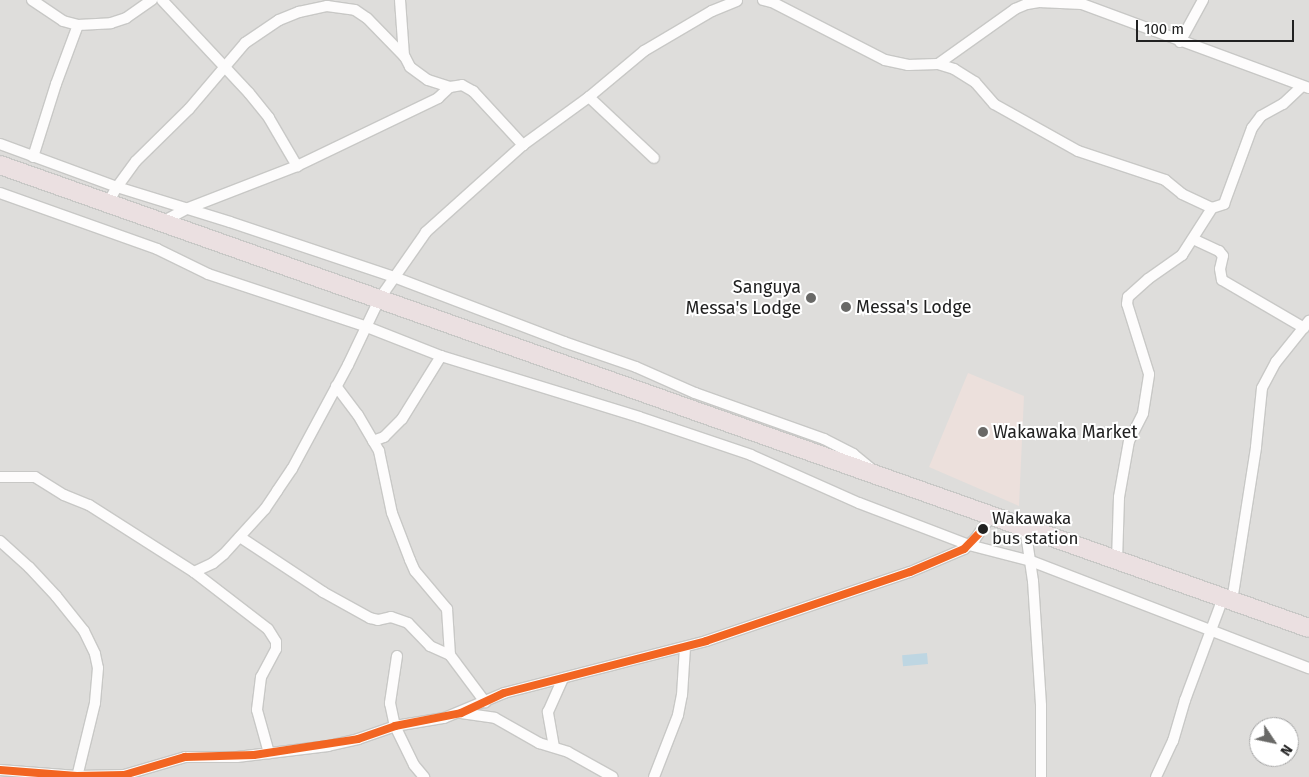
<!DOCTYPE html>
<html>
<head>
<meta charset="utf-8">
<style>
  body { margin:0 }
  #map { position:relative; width:1309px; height:777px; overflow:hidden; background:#efeeea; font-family:"Fira Sans",sans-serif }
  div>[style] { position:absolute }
  .residential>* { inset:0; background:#dedddb }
  .commercial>* { inset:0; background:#ece0dc }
  .water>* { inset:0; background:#bed6e2; transform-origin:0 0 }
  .roads { filter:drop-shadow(1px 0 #c8c8c6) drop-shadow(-1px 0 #c8c8c6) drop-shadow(0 1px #c8c8c6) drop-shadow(0 -1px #c8c8c6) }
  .street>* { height:10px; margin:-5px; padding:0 5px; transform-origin:5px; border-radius:5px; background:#fdfcfc }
  .highway>* { height:18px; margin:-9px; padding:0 9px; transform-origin:9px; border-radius:9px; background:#ebe0e1 }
  .bus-1>* { height:8px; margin:-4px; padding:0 4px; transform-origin:4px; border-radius:4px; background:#f26522 }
  .dots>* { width:14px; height:14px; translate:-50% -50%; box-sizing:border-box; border:2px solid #fff; border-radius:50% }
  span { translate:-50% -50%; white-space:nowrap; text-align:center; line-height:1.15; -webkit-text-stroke:4px #fff; paint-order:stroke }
  .bus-label { font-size:17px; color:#212121 }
  .left { translate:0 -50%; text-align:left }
  .poi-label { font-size:18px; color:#212121 }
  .right { translate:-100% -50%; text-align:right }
  .north { position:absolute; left:1249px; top:717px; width:50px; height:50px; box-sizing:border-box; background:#fff; border:1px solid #a6a6a6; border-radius:50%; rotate:124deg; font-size:14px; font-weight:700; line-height:20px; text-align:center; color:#212121 }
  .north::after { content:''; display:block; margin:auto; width:18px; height:22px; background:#696967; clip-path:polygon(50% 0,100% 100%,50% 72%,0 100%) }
  .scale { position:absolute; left:1136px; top:20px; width:158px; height:22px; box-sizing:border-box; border:2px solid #212121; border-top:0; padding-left:6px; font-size:15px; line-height:18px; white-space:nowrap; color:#212121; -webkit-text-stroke:4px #fff; paint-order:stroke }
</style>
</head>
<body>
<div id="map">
  <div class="residential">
    <i style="clip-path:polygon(evenodd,0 0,1309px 0,1309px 777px,0 777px,0 0,1259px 727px,1289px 727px,1289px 757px,1259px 757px,1259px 727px)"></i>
  </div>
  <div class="commercial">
    <i style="clip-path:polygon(968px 373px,1024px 396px,1019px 506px,929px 467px)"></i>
  </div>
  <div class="water">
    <i style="left:927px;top:653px;width:11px;height:25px;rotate:85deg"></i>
  </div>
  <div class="roads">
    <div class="street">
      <i style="left:32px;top:0;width:37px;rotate:34deg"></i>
      <i style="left:63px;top:21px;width:16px;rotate:15deg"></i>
      <i style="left:78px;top:25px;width:33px;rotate:-3deg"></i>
      <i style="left:111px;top:23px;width:16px;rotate:-18deg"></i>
      <i style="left:126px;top:18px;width:32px;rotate:-35deg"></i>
      <i style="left:162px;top:0;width:127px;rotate:46.9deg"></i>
      <i style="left:249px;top:93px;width:32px;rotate:51deg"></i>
      <i style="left:269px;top:118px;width:56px;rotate:59.7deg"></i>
      <i style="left:400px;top:0;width:56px;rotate:85.9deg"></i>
      <i style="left:763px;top:0;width:9px;rotate:13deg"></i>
      <i style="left:772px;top:2px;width:127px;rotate:27.2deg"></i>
      <i style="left:885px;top:60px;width:24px;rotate:12deg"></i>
      <i style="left:908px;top:65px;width:30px;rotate:-2deg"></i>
      <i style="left:938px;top:64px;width:95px;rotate:-35.5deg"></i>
      <i style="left:1015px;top:9px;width:13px;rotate:-23deg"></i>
      <i style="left:1027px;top:4px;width:12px;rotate:-9deg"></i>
      <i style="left:1039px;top:2px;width:43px;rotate:2.7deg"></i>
      <i style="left:1082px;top:4px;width:242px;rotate:20.3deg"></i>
      <i style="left:1180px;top:42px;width:48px;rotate:-61.3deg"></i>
      <i style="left:938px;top:64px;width:17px;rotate:17deg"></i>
      <i style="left:954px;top:69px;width:25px;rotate:32deg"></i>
      <i style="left:975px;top:82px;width:29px;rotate:49deg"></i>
      <i style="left:994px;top:104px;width:96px;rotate:29.2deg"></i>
      <i style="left:1078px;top:151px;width:92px;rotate:18.4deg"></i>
      <i style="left:1165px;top:180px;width:22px;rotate:39deg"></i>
      <i style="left:1182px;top:194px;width:33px;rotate:25deg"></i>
      <i style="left:589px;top:97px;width:89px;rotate:43.2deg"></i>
      <i style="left:0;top:144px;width:125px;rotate:20.2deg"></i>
      <i style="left:117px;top:187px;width:118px;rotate:17.2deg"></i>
      <i style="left:230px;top:222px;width:173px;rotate:18.5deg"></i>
      <i style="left:394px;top:277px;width:182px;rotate:20.9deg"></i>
      <i style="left:564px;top:342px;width:76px;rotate:19.1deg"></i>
      <i style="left:636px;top:367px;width:64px;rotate:23.8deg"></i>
      <i style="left:695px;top:393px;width:137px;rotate:19.6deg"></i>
      <i style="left:824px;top:439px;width:33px;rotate:27deg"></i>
      <i style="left:853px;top:454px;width:22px;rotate:39deg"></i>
      <i style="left:33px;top:157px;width:77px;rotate:-72.5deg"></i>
      <i style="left:56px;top:84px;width:63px;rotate:-69.6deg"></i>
      <i style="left:0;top:193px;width:167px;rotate:19.6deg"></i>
      <i style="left:157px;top:249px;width:57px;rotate:26.1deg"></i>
      <i style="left:208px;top:274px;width:168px;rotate:18.4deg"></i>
      <i style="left:367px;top:327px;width:79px;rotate:21.4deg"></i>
      <i style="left:441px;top:356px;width:207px;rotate:17.1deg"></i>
      <i style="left:639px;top:417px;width:118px;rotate:18.7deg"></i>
      <i style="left:751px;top:455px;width:118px;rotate:24deg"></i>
      <i style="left:859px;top:503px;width:118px;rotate:20.9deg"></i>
      <i style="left:969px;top:545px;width:64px;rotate:14.5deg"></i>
      <i style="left:1031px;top:561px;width:298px;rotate:21.1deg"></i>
      <i style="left:108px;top:203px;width:18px;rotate:-61deg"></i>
      <i style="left:117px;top:187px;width:32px;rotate:-54deg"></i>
      <i style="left:136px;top:161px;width:74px;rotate:-44.5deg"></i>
      <i style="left:189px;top:109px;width:87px;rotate:-49.7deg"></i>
      <i style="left:245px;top:43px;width:41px;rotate:-34.1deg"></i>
      <i style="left:279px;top:20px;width:22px;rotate:-22deg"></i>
      <i style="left:299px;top:12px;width:29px;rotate:-12deg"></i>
      <i style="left:327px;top:6px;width:28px;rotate:8deg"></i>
      <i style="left:355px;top:10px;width:14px;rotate:34deg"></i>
      <i style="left:367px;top:18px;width:54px;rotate:45.7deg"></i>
      <i style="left:405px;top:57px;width:11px;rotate:63deg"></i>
      <i style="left:410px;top:67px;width:22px;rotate:36deg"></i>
      <i style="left:428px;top:80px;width:23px;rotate:18deg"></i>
      <i style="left:450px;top:87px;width:12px;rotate:-9deg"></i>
      <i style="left:462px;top:85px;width:13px;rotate:29deg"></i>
      <i style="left:473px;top:91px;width:74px;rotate:47.2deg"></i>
      <i style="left:162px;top:222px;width:27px;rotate:-28deg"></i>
      <i style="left:186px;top:209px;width:119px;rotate:-21.2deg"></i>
      <i style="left:297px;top:166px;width:157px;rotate:-25.7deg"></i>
      <i style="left:438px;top:98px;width:16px;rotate:-43deg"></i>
      <i style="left:1193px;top:239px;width:29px;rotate:25deg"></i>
      <i style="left:1219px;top:251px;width:6px;rotate:51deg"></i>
      <i style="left:1223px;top:256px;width:13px;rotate:103deg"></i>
      <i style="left:1220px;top:269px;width:11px;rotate:80deg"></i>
      <i style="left:1222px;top:280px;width:95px;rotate:30.3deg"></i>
      <i style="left:336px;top:386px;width:36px;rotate:53deg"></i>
      <i style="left:358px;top:415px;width:42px;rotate:59.7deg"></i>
      <i style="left:379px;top:451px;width:63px;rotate:78.2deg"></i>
      <i style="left:392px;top:513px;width:50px;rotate:69deg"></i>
      <i style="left:410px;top:560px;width:12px;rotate:66deg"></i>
      <i style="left:415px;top:571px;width:50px;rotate:49.9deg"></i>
      <i style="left:447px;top:609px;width:46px;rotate:86.3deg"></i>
      <i style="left:450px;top:655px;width:59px;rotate:53.3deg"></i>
      <i style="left:373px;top:441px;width:12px;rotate:-20deg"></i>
      <i style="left:384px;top:437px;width:25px;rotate:-45deg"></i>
      <i style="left:402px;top:419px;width:74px;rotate:-58.2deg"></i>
      <i style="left:0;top:477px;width:35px"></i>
      <i style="left:35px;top:477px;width:34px;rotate:32deg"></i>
      <i style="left:64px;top:495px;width:27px;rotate:22deg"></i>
      <i style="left:89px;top:505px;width:125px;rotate:32.5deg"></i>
      <i style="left:194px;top:572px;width:93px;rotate:37.6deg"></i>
      <i style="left:268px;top:629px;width:15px;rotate:58deg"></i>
      <i style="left:276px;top:642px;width:7px;rotate:90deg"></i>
      <i style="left:276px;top:649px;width:32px;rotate:118deg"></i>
      <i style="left:261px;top:677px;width:33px;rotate:97deg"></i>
      <i style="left:257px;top:710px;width:45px;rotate:74.4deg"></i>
      <i style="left:1025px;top:527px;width:55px;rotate:81.6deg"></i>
      <i style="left:1033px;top:581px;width:125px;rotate:86.3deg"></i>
      <i style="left:1041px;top:706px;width:71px;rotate:90deg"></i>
      <i style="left:240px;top:537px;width:100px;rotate:33.5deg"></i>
      <i style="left:323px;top:592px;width:54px;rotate:29deg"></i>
      <i style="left:370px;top:618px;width:8px;rotate:14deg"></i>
      <i style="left:378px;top:620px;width:13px;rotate:-13deg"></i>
      <i style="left:391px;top:617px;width:18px;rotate:19deg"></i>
      <i style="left:408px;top:623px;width:32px;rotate:46deg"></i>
      <i style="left:430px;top:646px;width:22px;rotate:24deg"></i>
      <i style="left:0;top:541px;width:39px;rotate:42deg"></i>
      <i style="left:29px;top:567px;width:40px;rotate:47deg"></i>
      <i style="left:56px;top:596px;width:45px;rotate:51.3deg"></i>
      <i style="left:84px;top:631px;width:25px;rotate:64deg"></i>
      <i style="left:95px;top:654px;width:14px;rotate:78deg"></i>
      <i style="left:98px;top:668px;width:35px;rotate:95deg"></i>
      <i style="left:95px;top:703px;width:76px;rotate:103.7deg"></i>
      <i style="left:1117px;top:561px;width:64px;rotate:-88.2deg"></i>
      <i style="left:1119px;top:497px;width:57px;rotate:-79.9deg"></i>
      <i style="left:1129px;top:441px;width:31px;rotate:-63deg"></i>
      <i style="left:1143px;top:413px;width:39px;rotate:-81deg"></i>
      <i style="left:1149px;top:374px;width:73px;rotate:-107.4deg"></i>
      <i style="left:1127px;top:304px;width:7px;rotate:-82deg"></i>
      <i style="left:1128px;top:297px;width:27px;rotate:-42deg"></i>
      <i style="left:1148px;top:279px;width:42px;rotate:-35.2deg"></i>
      <i style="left:1182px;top:255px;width:56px;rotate:-57.4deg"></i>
      <i style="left:1212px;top:208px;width:13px;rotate:-18deg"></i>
      <i style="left:1224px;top:204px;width:81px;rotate:-69.8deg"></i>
      <i style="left:1252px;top:128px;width:15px;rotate:-53deg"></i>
      <i style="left:1261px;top:116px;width:25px;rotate:-29deg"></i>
      <i style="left:1283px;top:104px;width:25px;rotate:-43deg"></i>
      <i style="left:194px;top:572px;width:21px;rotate:-25deg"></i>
      <i style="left:213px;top:563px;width:14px;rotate:-39deg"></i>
      <i style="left:224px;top:554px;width:61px;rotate:-47.7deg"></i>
      <i style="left:265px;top:509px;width:22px;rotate:-56deg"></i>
      <i style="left:277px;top:491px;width:27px;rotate:-56deg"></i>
      <i style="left:292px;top:469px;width:118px;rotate:-61.7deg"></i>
      <i style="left:348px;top:365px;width:74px;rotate:-64.5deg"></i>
      <i style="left:380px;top:298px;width:80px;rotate:-55.1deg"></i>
      <i style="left:426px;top:232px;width:130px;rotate:-41.9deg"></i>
      <i style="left:523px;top:145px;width:82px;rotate:-36deg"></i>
      <i style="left:589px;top:97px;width:72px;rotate:-39.9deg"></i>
      <i style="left:644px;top:51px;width:79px;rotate:-30.5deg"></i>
      <i style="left:712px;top:11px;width:27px;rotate:-22deg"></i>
      <i style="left:1232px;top:601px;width:156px;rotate:-81.1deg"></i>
      <i style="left:1256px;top:447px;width:59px;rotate:-84.2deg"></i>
      <i style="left:1262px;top:388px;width:30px;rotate:-62deg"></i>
      <i style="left:1276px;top:362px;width:53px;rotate:-51.2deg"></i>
      <i style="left:397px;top:656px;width:48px;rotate:98.5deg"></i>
      <i style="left:390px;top:703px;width:24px;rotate:78deg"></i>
      <i style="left:395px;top:726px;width:43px;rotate:64deg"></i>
      <i style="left:414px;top:765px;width:16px;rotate:50deg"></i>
      <i style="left:461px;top:713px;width:34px;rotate:8deg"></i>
      <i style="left:495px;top:718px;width:51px;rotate:29.6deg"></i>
      <i style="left:539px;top:743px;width:30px;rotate:17deg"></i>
      <i style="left:568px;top:752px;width:51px;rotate:29.1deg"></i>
      <i style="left:554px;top:747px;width:36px;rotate:-100deg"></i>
      <i style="left:548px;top:712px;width:36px;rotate:-66deg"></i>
      <i style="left:0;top:770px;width:77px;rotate:4.5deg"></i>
      <i style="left:77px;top:776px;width:47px;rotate:-1.2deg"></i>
      <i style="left:124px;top:775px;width:64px;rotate:-16.4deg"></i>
      <i style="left:185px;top:757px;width:52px"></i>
      <i style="left:237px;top:757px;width:92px;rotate:-6.9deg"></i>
      <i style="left:328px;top:746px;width:31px;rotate:-13deg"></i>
      <i style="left:358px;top:739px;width:39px;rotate:-19deg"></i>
      <i style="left:395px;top:726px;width:50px;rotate:-9.3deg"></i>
      <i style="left:444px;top:718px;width:65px;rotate:-22.6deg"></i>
      <i style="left:504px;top:693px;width:209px;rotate:-14.4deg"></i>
      <i style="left:706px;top:641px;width:215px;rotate:-18.7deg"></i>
      <i style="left:910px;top:572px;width:59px;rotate:-23.1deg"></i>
      <i style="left:964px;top:549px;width:15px;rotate:-42deg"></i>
      <i style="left:975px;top:539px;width:29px;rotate:-55deg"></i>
      <i style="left:654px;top:777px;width:66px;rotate:-68.8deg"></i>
      <i style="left:678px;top:715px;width:20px;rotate:-79deg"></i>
      <i style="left:682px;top:695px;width:48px;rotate:-86.4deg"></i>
      <i style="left:1156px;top:777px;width:40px;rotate:-65deg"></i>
      <i style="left:1173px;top:741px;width:43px;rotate:-73.7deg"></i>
      <i style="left:1185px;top:700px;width:109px;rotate:-69.6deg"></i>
    </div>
    <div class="highway">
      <i style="left:0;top:165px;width:1388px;rotate:19.48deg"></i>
    </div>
  </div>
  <div class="bus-1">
    <i style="left:0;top:770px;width:77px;rotate:4.5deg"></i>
    <i style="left:77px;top:776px;width:47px;rotate:-1.2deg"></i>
    <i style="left:124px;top:775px;width:64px;rotate:-16.4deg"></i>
    <i style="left:185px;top:757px;width:69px;rotate:-1.7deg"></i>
    <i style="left:254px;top:755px;width:105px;rotate:-8.7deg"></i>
    <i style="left:358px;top:739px;width:39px;rotate:-19deg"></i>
    <i style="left:395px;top:726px;width:67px;rotate:-11.1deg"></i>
    <i style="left:461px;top:713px;width:47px;rotate:-24.9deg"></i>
    <i style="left:504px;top:693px;width:209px;rotate:-14.4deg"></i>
    <i style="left:706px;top:641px;width:215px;rotate:-18.7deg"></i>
    <i style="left:910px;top:572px;width:59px;rotate:-23.1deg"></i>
    <i style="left:964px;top:549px;width:28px;rotate:-46deg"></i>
  </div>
  <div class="dots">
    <i style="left:811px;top:298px;background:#696967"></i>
    <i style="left:846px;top:307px;background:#696967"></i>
    <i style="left:983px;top:432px;background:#696967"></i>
    <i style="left:983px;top:529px;background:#212121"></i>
  </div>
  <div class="bus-label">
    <span class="left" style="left:992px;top:529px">Wakawaka<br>bus station</span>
  </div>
  <div class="poi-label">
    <span class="right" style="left:801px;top:298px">Sanguya<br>Messa's Lodge</span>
    <span class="left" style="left:856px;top:307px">Messa's Lodge</span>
    <span class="left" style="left:993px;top:432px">Wakawaka Market</span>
  </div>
  <div class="north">N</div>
  <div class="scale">100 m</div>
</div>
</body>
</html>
